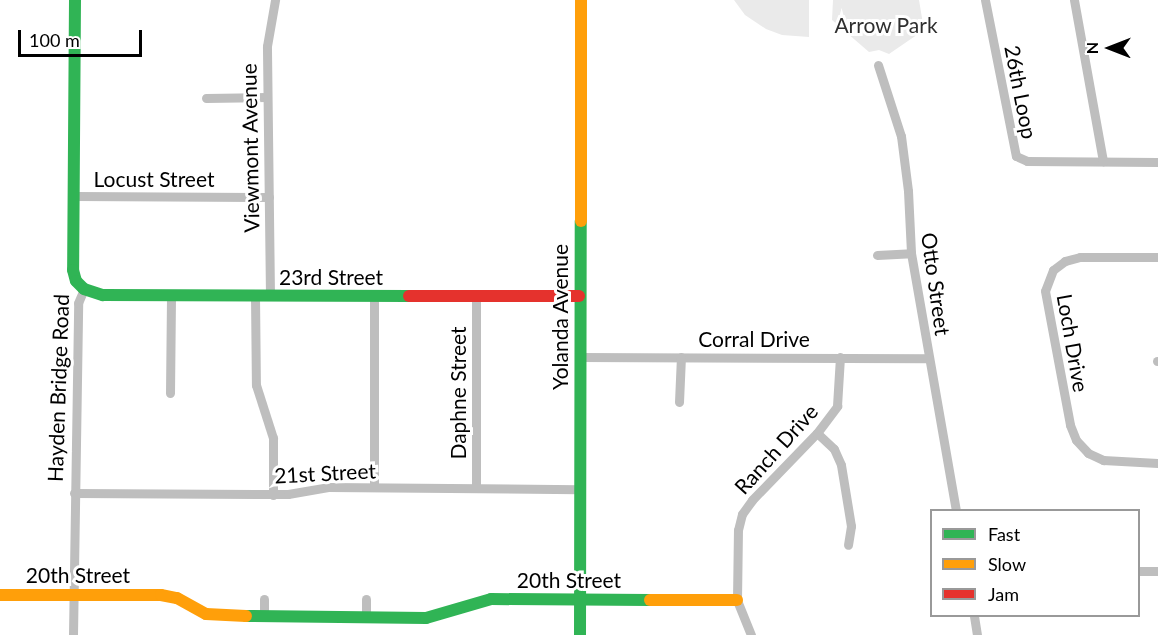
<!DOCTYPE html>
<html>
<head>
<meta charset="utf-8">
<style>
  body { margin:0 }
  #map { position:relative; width:1158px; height:635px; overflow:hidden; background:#fff; font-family:Lato,sans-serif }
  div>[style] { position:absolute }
  .green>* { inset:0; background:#eaeaea }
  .street>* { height:9px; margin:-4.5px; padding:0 4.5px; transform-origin:4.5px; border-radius:4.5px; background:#bebebe }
  .fast>* { height:12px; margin:-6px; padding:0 6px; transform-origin:6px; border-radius:6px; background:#30b455 }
  .slow>* { height:12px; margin:-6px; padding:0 6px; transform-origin:6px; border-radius:6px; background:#ff9f0a }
  .jam>* { height:12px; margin:-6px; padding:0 6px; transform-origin:6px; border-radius:6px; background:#e5322d }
  span { translate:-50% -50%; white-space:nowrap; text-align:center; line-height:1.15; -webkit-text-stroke:6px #fff; paint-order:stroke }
  .park-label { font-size:21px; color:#2f2f2f }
  .street-label { font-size:21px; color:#000 }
  .legend { position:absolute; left:930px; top:509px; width:210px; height:108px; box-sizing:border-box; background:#fff; border:2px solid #999; margin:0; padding:8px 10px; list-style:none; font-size:18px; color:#000 }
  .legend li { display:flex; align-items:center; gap:12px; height:30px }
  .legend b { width:30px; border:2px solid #999 }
  .north { position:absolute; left:1080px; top:18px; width:60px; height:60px; -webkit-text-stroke:4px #fff; paint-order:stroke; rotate:270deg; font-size:16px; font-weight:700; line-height:24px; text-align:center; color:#000 }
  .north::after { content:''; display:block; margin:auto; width:21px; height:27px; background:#000; clip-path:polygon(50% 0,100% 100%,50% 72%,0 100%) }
  .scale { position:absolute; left:18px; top:30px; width:124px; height:27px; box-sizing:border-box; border:3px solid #000; border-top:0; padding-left:8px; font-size:18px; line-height:21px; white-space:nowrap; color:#000; -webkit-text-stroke:4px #fff; paint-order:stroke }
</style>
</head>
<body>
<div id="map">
  <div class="green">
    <i style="clip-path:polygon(734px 0,809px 0,809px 37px,782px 35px,766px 29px,745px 15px)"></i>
    <i style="clip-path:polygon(833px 0,919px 0,924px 30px,889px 54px,879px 50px,869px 52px,832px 20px)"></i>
  </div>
  <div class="street">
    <i style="left:985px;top:0;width:159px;rotate:78.8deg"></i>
    <i style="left:1016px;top:156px;width:12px;rotate:24deg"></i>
    <i style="left:1027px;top:161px;width:131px;rotate:0.4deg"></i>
    <i style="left:1074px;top:0;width:164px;rotate:79.8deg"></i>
    <i style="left:878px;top:65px;width:75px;rotate:72.1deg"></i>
    <i style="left:901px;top:136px;width:55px;rotate:82.7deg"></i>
    <i style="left:908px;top:191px;width:62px;rotate:87.2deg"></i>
    <i style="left:911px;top:253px;width:261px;rotate:80.1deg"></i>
    <i style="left:206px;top:98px;width:60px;rotate:-1deg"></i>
    <i style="left:75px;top:196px;width:194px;rotate:0.3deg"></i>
    <i style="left:877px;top:255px;width:34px;rotate:-3deg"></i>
    <i style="left:1158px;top:257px;width:78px;rotate:180deg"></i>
    <i style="left:1080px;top:257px;width:16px;rotate:165deg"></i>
    <i style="left:1065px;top:261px;width:15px;rotate:143deg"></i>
    <i style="left:1053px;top:270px;width:22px;rotate:111deg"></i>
    <i style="left:1045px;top:291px;width:136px;rotate:79.4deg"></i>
    <i style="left:1070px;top:425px;width:16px;rotate:68deg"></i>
    <i style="left:1076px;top:440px;width:18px;rotate:47deg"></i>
    <i style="left:1088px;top:453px;width:17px;rotate:25deg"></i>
    <i style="left:1103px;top:460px;width:55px;rotate:3.1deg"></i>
    <i style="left:255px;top:296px;width:89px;rotate:89.4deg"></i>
    <i style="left:256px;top:385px;width:56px;rotate:72.2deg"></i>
    <i style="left:273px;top:438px;width:57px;rotate:90deg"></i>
    <i style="left:270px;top:296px;width:250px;rotate:-90.7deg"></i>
    <i style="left:267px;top:46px;width:47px;rotate:-80.1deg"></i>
    <i style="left:476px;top:296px;width:192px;rotate:90deg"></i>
    <i style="left:374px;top:297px;width:190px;rotate:90deg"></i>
    <i style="left:579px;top:357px;width:350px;rotate:0.2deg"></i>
    <i style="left:1157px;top:361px;width:1px"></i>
    <i style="left:170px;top:393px;width:97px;rotate:-89.4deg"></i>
    <i style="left:679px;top:402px;width:45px;rotate:-87.5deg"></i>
    <i style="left:817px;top:433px;width:23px;rotate:43deg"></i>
    <i style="left:834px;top:449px;width:17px;rotate:66deg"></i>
    <i style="left:841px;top:465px;width:62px;rotate:80.7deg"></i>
    <i style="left:851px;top:526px;width:19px;rotate:99deg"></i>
    <i style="left:74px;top:493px;width:214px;rotate:0.3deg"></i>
    <i style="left:288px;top:494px;width:42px;rotate:-9.7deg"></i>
    <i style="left:329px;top:487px;width:250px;rotate:0.5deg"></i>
    <i style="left:1138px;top:571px;width:20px"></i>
    <i style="left:366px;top:599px;width:18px;rotate:90deg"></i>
    <i style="left:974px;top:616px;width:19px;rotate:81deg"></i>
    <i style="left:264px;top:617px;width:18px;rotate:-90deg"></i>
    <i style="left:73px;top:635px;width:332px;rotate:-89.1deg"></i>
    <i style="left:78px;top:303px;width:15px;rotate:-67deg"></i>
    <i style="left:751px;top:635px;width:38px;rotate:-112deg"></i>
    <i style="left:737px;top:600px;width:70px;rotate:-89.2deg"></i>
    <i style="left:738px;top:530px;width:16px;rotate:-76deg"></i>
    <i style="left:742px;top:514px;width:17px;rotate:-54deg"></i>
    <i style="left:752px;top:500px;width:93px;rotate:-45.9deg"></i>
    <i style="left:817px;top:433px;width:34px;rotate:-53deg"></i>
    <i style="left:837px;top:406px;width:49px;rotate:-86.5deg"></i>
  </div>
  <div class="fast">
    <i style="left:75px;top:0;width:270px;rotate:90.4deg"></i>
    <i style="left:73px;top:270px;width:11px;rotate:75deg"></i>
    <i style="left:76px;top:281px;width:11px;rotate:45deg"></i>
    <i style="left:84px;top:289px;width:20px;rotate:18deg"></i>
    <i style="left:103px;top:295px;width:306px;rotate:0.2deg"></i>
    <i style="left:246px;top:616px;width:180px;rotate:0.6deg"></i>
    <i style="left:426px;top:618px;width:68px;rotate:-16.3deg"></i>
    <i style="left:491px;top:599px;width:159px;rotate:0.4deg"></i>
    <i style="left:580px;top:635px;width:414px;rotate:-89.9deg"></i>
  </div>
  <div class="slow">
    <i style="left:581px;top:221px;width:221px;rotate:-90deg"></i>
    <i style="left:0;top:595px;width:161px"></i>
    <i style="left:161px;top:595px;width:16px;rotate:11deg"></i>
    <i style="left:177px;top:598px;width:33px;rotate:29deg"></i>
    <i style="left:206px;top:614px;width:40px;rotate:2.9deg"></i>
    <i style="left:650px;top:600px;width:87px"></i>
  </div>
  <div class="jam">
    <i style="left:409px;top:296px;width:170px"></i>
  </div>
  <div class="park-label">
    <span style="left:886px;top:25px">Arrow Park</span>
  </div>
  <div class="street-label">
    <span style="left:1021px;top:92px;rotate:79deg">26th Loop</span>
    <span style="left:250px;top:148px;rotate:-91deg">Viewmont Avenue</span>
    <span style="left:154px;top:179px">Locust Street</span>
    <span style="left:331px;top:277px">23rd Street</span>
    <span style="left:936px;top:284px;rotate:82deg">Otto Street</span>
    <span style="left:560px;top:317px;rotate:-90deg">Yolanda Avenue</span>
    <span style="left:754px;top:339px">Corral Drive</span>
    <span style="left:1073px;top:343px;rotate:80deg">Loch Drive</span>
    <span style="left:58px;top:388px;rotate:-88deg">Hayden Bridge Road</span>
    <span style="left:458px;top:393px;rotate:-90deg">Daphne Street</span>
    <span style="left:776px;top:449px;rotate:-48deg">Ranch Drive</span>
    <span style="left:325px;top:473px;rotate:-3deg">21st Street</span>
    <span style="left:78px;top:575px">20th Street</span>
    <span style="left:569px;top:580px">20th Street</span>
  </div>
  <ul class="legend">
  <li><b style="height:8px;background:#30b455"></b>Fast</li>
  <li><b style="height:8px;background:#ff9f0a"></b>Slow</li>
  <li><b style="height:8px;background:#e5322d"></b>Jam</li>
  </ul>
  <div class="north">N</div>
  <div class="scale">100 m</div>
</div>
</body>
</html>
